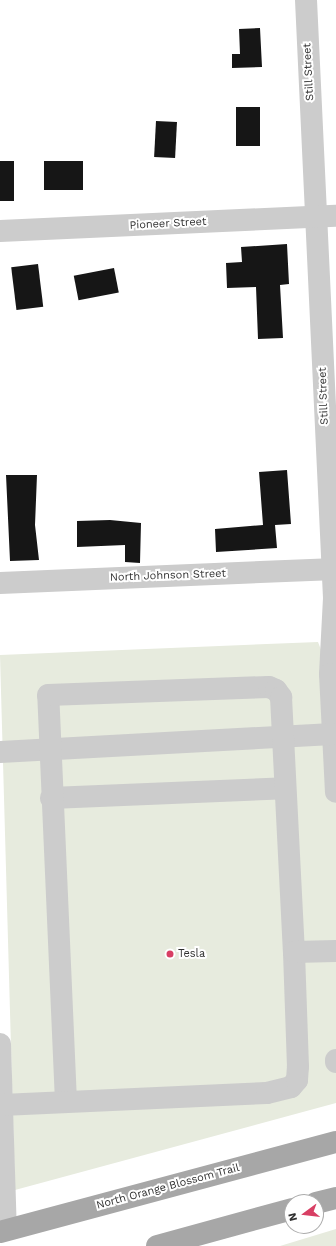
<!DOCTYPE html>
<html>
<head>
<meta charset="utf-8">
<style>
  body { margin:0 }
  #map { position:relative; width:336px; height:1246px; overflow:hidden; background:#fff; font-family:"Work Sans",sans-serif }
  div>[style] { position:absolute }
  .green>* { inset:0; background:#e7ebde }
  .building>* { inset:0; background:#161616; transform-origin:0 0 }
  .minor>* { height:22px; margin:-11px; padding:0 11px; transform-origin:11px; border-radius:11px; background:#ccc }
  .major>* { height:22px; margin:-11px; padding:0 11px; transform-origin:11px; border-radius:11px; background:#a7a7a7 }
  .dots>* { width:11px; height:11px; translate:-50% -50%; box-sizing:border-box; border:2px solid #fff; border-radius:50% }
  span { translate:-50% -50%; white-space:nowrap; text-align:center; line-height:1.15; -webkit-text-stroke:4px #fff; paint-order:stroke }
  .street-label { font-size:11px; color:#2f2f2f }
  .poi-label { font-size:11px; color:#2f2f2f }
  .left { translate:0 -50%; text-align:left }
  .north { position:absolute; left:284px; top:1194px; width:40px; height:40px; box-sizing:border-box; background:#fff; border:1px solid #acacac; border-radius:50%; rotate:255deg; font-size:11px; font-weight:700; line-height:16px; text-align:center; color:#2f2f2f }
  .north::after { content:''; display:block; margin:auto; width:14px; height:18px; background:#d83f64; clip-path:polygon(50% 0,100% 100%,50% 72%,0 100%) }
</style>
</head>
<body>
<div id="map">
  <div class="green">
    <i style="clip-path:polygon(318px 642px,336px 688px,336px 1103px,15px 1190px,0 655px)"></i>
    <i style="clip-path:polygon(336px 1229px,336px 1246px,280px 1246px)"></i>
  </div>
  <div class="building">
    <i style="clip-path:polygon(260px 28px,262px 67px,232px 68px,232px 54px,240px 54px,239px 29px)"></i>
    <i style="left:236px;top:107px;width:24px;height:39px"></i>
    <i style="left:156px;top:121px;width:21px;height:36px;rotate:3deg"></i>
    <i style="left:14px;top:161px;width:40px;height:14px;rotate:90deg"></i>
    <i style="left:83px;top:161px;width:29px;height:39px;rotate:90deg"></i>
    <i style="clip-path:polygon(287px 244px,289px 284px,280px 285px,283px 338px,258px 339px,256px 287px,227px 288px,226px 263px,242px 262px,241px 247px)"></i>
    <i style="left:38px;top:264px;width:43px;height:27px;rotate:83deg"></i>
    <i style="left:114px;top:268px;width:25px;height:41px;rotate:79deg"></i>
    <i style="clip-path:polygon(287px 470px,291px 524px,275px 525px,277px 548px,216px 552px,215px 529px,263px 525px,259px 472px)"></i>
    <i style="clip-path:polygon(6px 475px,37px 475px,35px 525px,39px 560px,10px 561px)"></i>
    <i style="clip-path:polygon(110px 520px,141px 523px,140px 563px,125px 562px,125px 545px,77px 547px,77px 521px)"></i>
  </div>
  <div class="minor">
    <i style="left:306px;top:0;width:599px;rotate:87.32deg"></i>
    <i style="left:334px;top:598px;width:76px;rotate:93deg"></i>
    <i style="left:330px;top:674px;width:118px;rotate:87.1deg"></i>
    <i style="left:0;top:231px;width:336px;rotate:-2.6deg"></i>
    <i style="left:0;top:583px;width:336px;rotate:-2.4deg"></i>
    <i style="left:0;top:752px;width:333px;rotate:-3.1deg"></i>
    <i style="left:51px;top:798px;width:234px;rotate:-2.4deg"></i>
    <i style="left:0;top:1044px;width:186px;rotate:88.2deg"></i>
    <i style="left:336px;top:1060px;width:2px;rotate:90deg"></i>
    <i style="left:66px;top:1102px;width:407px;rotate:-92.5deg"></i>
    <i style="left:48px;top:695px;width:221px;rotate:-2.1deg"></i>
    <i style="left:269px;top:687px;width:8px;rotate:23deg"></i>
    <i style="left:276px;top:690px;width:9px;rotate:54deg"></i>
    <i style="left:281px;top:697px;width:255px;rotate:87.1deg"></i>
    <i style="left:2px;top:1105px;width:265px;rotate:-2.6deg"></i>
    <i style="left:267px;top:1093px;width:25px;rotate:-14deg"></i>
    <i style="left:291px;top:1087px;width:9px;rotate:-49deg"></i>
    <i style="left:297px;top:1080px;width:13px;rotate:-86deg"></i>
    <i style="left:298px;top:1067px;width:115px;rotate:-92deg"></i>
    <i style="left:294px;top:952px;width:42px;rotate:-1.4deg"></i>
  </div>
  <div class="major">
    <i style="left:316px;top:1203px;width:21px;rotate:-14deg"></i>
    <i style="left:0;top:1232px;width:348px;rotate:-15deg"></i>
    <i style="left:157px;top:1246px;width:140px;rotate:-15.3deg"></i>
  </div>
  <div class="dots">
    <i style="left:170px;top:954px;background:#d83f64"></i>
  </div>
  <div class="street-label">
    <span style="left:309px;top:72px;rotate:-93deg">Still Street</span>
    <span style="left:168px;top:224px;rotate:-3deg">Pioneer Street</span>
    <span style="left:324px;top:396px;rotate:-92deg">Still Street</span>
    <span style="left:168px;top:576px;rotate:-2deg">North Johnson Street</span>
    <span style="left:168px;top:1187px;rotate:-15deg">North Orange Blossom Trail</span>
  </div>
  <div class="poi-label">
    <span class="left" style="left:178px;top:954px">Tesla</span>
  </div>
  <div class="north">N</div>
</div>
</body>
</html>
